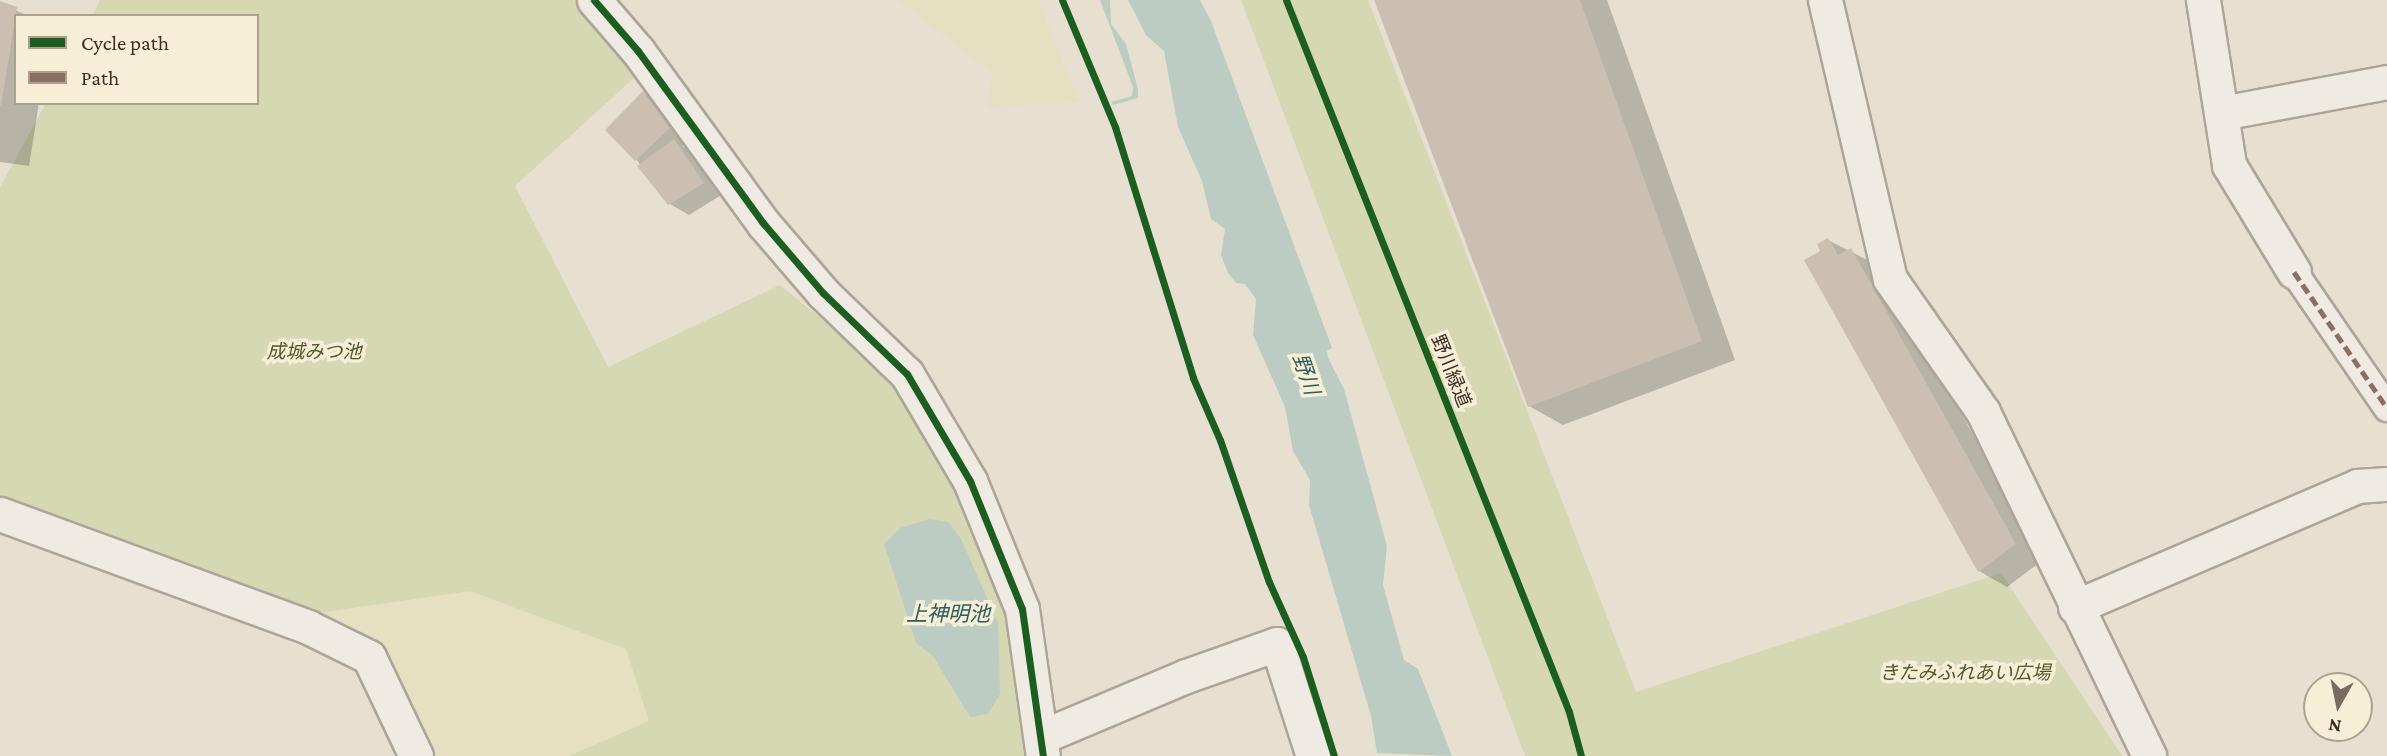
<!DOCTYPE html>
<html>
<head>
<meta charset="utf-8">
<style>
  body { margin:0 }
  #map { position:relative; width:2387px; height:756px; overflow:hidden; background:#e7e0d1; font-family:"Crimson Pro","Noto Sans JP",serif }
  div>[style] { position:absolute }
  .farmland>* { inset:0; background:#e6dfc2 }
  .green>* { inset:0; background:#d6d7b3 }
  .water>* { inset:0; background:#bcccc2 }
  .shadow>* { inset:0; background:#0003 }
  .building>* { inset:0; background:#cbbfb2 }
  .roads { filter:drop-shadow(2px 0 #ada599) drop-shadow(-2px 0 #ada599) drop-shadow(0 2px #ada599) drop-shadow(0 -2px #ada599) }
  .pedestrian>* { height:26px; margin:-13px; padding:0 13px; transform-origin:13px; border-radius:13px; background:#efebe3 }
  .minor>* { height:33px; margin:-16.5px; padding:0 16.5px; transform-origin:16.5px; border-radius:16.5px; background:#efebe3 }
  .quiet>* { height:5px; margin-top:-2.5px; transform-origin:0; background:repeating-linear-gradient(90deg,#8d6e63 0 10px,transparent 0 15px) }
  .cycleway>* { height:7px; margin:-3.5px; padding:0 3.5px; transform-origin:3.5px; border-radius:3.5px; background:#1b5e20 }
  span { translate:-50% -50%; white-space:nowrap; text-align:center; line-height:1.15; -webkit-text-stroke:7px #f7eed8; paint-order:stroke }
  .park-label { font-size:19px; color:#4d5a26; font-style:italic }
  .street-label { font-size:19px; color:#3d2e20 }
  .water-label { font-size:21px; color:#2f5d5a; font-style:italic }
  .legend { position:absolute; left:14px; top:14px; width:245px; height:91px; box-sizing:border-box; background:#f7eed8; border:2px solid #ada18e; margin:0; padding:9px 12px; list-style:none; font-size:21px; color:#3d2e20 }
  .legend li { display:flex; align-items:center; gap:14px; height:35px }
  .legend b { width:35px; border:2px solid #ada18e }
  .north { position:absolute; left:2303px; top:672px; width:70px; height:70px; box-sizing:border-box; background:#f7eed8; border:2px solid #ada18e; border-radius:50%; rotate:189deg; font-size:19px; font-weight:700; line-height:28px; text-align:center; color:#3d2e20 }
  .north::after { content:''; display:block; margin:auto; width:24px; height:32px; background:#786c5e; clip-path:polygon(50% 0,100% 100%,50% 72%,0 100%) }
</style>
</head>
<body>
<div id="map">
  <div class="farmland">
    <i style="clip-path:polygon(898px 0,1038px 0,1079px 102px,988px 107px,992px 73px)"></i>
    <i style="clip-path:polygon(470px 591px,626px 649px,649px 721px,569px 756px,416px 756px,369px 657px,284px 618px)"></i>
  </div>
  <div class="green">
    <i style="clip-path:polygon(100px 0,574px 0,635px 77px,515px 186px,608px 367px,780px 285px,919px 398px,986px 501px,1046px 756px,569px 756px,649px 721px,626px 649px,470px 591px,284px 618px,0 502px,0 187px,46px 103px,257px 103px,257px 16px,92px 16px)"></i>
    <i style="clip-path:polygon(1241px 0,1368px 0,1636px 692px,2001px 573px,2122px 756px,1525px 756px)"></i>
  </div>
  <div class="water">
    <i style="clip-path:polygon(1100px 0,1110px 0,1111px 24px,1126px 44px,1138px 89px,1138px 98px,1113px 105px,1111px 102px,1132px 96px,1133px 87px)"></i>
    <i style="clip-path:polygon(1128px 0,1200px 0,1211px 21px,1332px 348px,1327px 351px,1328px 358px,1344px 389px,1387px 546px,1383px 585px,1404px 660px,1418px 669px,1452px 756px,1377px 753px,1371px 716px,1309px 505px,1310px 480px,1293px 451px,1285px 407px,1253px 335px,1256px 299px,1245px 284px,1236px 283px,1228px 273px,1221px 255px,1225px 229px,1211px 219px,1202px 181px,1178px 127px,1164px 51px,1146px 35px)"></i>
    <i style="clip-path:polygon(930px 519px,948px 522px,961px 539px,998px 623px,1000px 694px,988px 714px,970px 717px,933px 656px,916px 643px,884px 544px,900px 528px)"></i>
  </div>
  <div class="shadow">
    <i style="clip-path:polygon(1375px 0,1607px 0,1735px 360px,1563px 425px,1529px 406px)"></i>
    <i style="clip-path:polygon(0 3px,28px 16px,16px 16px,16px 103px,39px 103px,29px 166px,0 162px)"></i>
    <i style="clip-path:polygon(643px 93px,663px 104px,689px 140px,682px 146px,694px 153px,723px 194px,689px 215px,670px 204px,636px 159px)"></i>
    <i style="clip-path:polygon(1828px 240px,1879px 266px,2043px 560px,2007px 587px,1979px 571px,1823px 251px)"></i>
  </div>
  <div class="building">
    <i style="clip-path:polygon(1374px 0,1580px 0,1702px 341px,1528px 407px)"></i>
    <i style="clip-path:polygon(0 1px,17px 7px,1px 106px,0 105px)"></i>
    <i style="clip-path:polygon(643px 91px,670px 128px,635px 161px,605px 130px)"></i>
    <i style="clip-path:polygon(674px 139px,704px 183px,668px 205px,637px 166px)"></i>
    <i style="clip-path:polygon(1828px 238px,1838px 255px,1851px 248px,2016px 544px,1978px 572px,1804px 260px,1820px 251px,1817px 244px)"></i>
  </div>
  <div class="roads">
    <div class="pedestrian">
      <i style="left:2294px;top:272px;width:165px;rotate:55.6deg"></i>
    </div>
    <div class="minor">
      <i style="left:594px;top:0;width:67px;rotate:49.2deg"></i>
      <i style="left:638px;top:51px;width:213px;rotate:54deg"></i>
      <i style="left:763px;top:223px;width:92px;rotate:49.4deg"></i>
      <i style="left:823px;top:293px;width:117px;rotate:44deg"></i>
      <i style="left:907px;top:374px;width:124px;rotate:59.5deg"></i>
      <i style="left:970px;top:481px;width:138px;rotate:67.9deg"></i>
      <i style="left:1022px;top:609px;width:148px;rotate:81.9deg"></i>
      <i style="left:1825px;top:0;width:286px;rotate:76.9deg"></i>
      <i style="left:1890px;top:279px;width:162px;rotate:55deg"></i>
      <i style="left:1983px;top:412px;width:382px;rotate:64.2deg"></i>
      <i style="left:2203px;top:0;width:167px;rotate:81deg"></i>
      <i style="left:2229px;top:165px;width:125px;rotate:58.7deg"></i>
      <i style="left:2222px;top:113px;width:168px;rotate:-10.6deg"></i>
      <i style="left:0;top:514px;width:328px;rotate:20.1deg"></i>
      <i style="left:308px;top:627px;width:68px;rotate:26.2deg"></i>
      <i style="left:369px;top:657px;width:110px;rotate:64.6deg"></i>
      <i style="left:2075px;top:607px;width:307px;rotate:-23.2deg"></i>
      <i style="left:2357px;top:486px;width:30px;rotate:-4deg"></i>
      <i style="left:1041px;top:737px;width:157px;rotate:-22.8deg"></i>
      <i style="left:1186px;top:676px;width:96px;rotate:-19.4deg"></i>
      <i style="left:1277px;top:644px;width:118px;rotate:72.2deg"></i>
    </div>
  </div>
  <div class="quiet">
    <i style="left:2294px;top:272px;width:165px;rotate:55.6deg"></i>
  </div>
  <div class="cycleway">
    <i style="left:594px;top:0;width:67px;rotate:49.2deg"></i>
    <i style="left:638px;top:51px;width:213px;rotate:54deg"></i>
    <i style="left:763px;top:223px;width:92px;rotate:49.4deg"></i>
    <i style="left:823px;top:293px;width:117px;rotate:44deg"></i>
    <i style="left:907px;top:374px;width:124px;rotate:59.5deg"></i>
    <i style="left:970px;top:481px;width:138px;rotate:67.9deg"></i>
    <i style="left:1022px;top:609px;width:148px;rotate:81.9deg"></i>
    <i style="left:1062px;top:0;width:138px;rotate:67.3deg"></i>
    <i style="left:1115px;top:127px;width:263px;rotate:72.7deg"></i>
    <i style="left:1193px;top:378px;width:68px;rotate:66.5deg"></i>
    <i style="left:1220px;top:440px;width:150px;rotate:71deg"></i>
    <i style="left:1269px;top:582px;width:82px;rotate:65.6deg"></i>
    <i style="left:1303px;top:657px;width:104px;rotate:72.6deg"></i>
    <i style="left:1286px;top:0;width:766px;rotate:68.32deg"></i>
    <i style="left:1569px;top:712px;width:46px;rotate:74.7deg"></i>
  </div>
  <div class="park-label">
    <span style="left:314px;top:352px">成城みつ池</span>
    <span style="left:1965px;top:673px">きたみふれあい広場</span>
  </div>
  <div class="street-label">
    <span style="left:1451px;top:371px;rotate:68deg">野川緑道</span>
  </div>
  <div class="water-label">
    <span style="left:1306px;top:374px;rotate:71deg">野川</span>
    <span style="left:948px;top:614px">上神明池</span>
  </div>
  <ul class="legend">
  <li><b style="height:9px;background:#1b5e20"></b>Cycle path</li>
  <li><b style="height:9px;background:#8d6e63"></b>Path</li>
  </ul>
  <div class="north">N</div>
</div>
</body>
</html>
